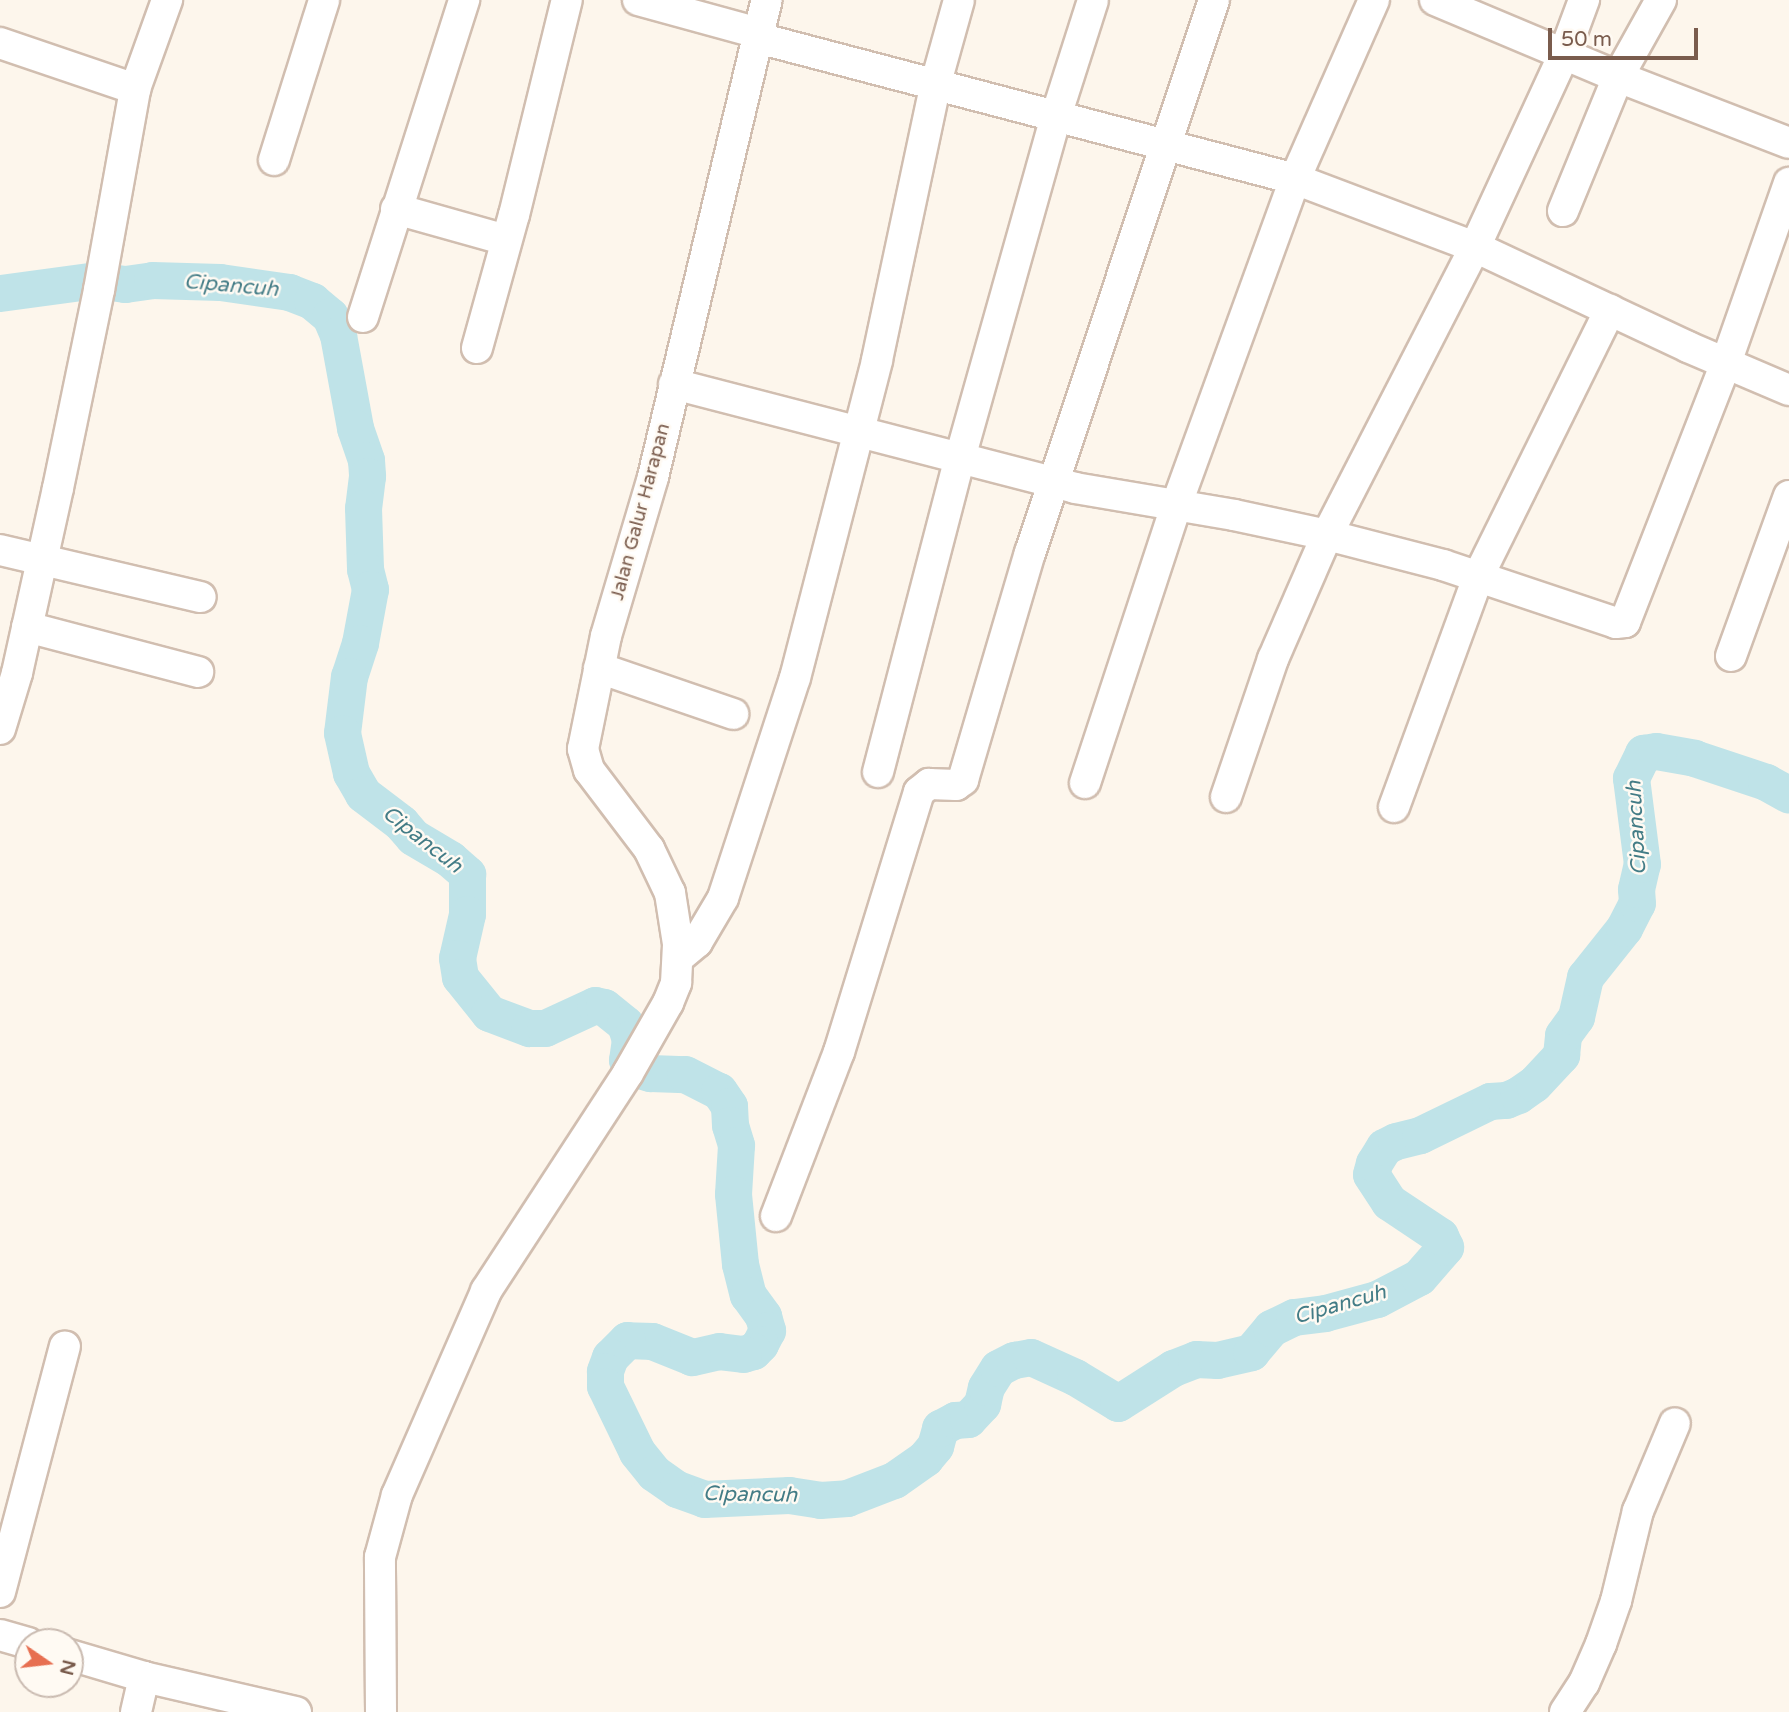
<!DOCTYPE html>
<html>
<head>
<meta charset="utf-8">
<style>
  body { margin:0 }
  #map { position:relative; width:1789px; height:1712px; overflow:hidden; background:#fdf6ec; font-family:"Varela Round",sans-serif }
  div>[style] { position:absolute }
  .river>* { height:37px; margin:-18.5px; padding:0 18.5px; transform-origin:18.5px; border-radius:18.5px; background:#bfe3e8 }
  .roads { filter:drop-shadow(2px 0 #d1beb0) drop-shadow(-2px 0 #d1beb0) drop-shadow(0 2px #d1beb0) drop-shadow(0 -2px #d1beb0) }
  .minor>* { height:30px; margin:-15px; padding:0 15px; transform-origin:15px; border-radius:15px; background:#fff }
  span { translate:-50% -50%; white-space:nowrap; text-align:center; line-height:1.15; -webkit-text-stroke:5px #fffaf3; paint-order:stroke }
  .street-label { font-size:19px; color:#7a5c4d }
  .water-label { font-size:21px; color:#437c86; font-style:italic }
  .north { position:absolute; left:14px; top:1628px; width:70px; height:70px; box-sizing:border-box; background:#fffaf3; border:2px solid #cabbb1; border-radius:50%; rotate:104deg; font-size:19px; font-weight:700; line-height:28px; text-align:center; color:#7a5c4d }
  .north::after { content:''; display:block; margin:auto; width:24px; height:32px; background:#e76f51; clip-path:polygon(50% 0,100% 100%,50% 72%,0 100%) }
  .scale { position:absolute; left:1548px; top:28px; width:150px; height:32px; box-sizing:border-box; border:4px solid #7a5c4d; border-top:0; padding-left:9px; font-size:21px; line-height:24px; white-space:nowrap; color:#7a5c4d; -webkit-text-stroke:5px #fffaf3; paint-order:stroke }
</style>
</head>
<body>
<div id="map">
  <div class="river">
    <i style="left:0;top:293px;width:97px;rotate:-7.7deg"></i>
    <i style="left:96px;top:280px;width:29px;rotate:8deg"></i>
    <i style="left:125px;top:284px;width:27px;rotate:-8deg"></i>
    <i style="left:152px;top:280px;width:68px;rotate:1.7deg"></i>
    <i style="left:220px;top:282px;width:70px;rotate:8.2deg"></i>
    <i style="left:289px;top:292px;width:25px;rotate:21deg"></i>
    <i style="left:312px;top:301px;width:23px;rotate:40deg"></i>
    <i style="left:330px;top:316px;width:21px;rotate:67deg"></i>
    <i style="left:338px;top:335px;width:95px;rotate:79.6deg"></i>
    <i style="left:355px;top:428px;width:34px;rotate:71deg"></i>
    <i style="left:366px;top:460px;width:16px;rotate:86deg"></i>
    <i style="left:367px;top:476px;width:32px;rotate:97deg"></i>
    <i style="left:363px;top:508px;width:61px;rotate:88.1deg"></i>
    <i style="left:365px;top:569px;width:21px;rotate:76deg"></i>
    <i style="left:370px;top:589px;width:55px;rotate:100.5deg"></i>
    <i style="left:360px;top:643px;width:35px;rotate:108deg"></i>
    <i style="left:349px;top:676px;width:57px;rotate:97deg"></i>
    <i style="left:342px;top:733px;width:41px;rotate:77.3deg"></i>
    <i style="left:351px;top:773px;width:24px;rotate:60deg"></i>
    <i style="left:363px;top:794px;width:48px;rotate:37.3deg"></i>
    <i style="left:401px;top:823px;width:18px;rotate:49deg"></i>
    <i style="left:413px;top:837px;width:43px;rotate:30.7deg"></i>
    <i style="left:450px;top:859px;width:23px;rotate:41deg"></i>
    <i style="left:467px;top:874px;width:40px;rotate:90deg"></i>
    <i style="left:467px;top:914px;width:45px;rotate:102.8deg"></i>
    <i style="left:457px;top:958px;width:19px;rotate:81deg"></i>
    <i style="left:460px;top:977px;width:46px;rotate:51.1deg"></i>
    <i style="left:489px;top:1013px;width:43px;rotate:20.6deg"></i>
    <i style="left:529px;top:1028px;width:16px"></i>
    <i style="left:545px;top:1028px;width:55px;rotate:-24.7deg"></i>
    <i style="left:595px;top:1005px;width:9px;rotate:13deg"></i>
    <i style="left:604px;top:1007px;width:27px;rotate:39deg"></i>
    <i style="left:625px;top:1024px;width:16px;rotate:72deg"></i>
    <i style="left:630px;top:1039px;width:21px;rotate:98deg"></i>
    <i style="left:627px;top:1060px;width:9px;rotate:58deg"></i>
    <i style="left:632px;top:1068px;width:19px;rotate:16deg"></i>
    <i style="left:650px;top:1073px;width:35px;rotate:2deg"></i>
    <i style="left:685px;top:1074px;width:38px;rotate:27deg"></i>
    <i style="left:719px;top:1091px;width:18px;rotate:56deg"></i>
    <i style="left:729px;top:1106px;width:19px;rotate:87deg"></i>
    <i style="left:730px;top:1125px;width:21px;rotate:73deg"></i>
    <i style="left:736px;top:1145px;width:49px;rotate:93.5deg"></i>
    <i style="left:733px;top:1194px;width:70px;rotate:84.3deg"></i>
    <i style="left:740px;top:1264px;width:32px;rotate:76deg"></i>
    <i style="left:748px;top:1295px;width:26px;rotate:54deg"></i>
    <i style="left:763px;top:1316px;width:15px;rotate:74deg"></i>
    <i style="left:767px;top:1330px;width:16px;rotate:117deg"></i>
    <i style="left:760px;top:1344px;width:10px;rotate:135deg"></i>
    <i style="left:753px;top:1351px;width:10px;rotate:163deg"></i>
    <i style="left:743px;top:1354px;width:24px;rotate:-173deg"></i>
    <i style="left:719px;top:1351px;width:28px;rotate:167deg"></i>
    <i style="left:692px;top:1357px;width:43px;rotate:-158.2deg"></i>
    <i style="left:652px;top:1341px;width:25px;rotate:-178deg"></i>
    <i style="left:627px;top:1340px;width:24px;rotate:135deg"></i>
    <i style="left:610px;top:1357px;width:15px;rotate:110deg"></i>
    <i style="left:605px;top:1371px;width:15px;rotate:90deg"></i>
    <i style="left:605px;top:1386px;width:73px;rotate:64.1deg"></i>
    <i style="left:637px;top:1452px;width:27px;rotate:51deg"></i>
    <i style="left:654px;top:1473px;width:28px;rotate:35deg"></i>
    <i style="left:677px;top:1489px;width:29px;rotate:20deg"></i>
    <i style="left:704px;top:1499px;width:85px;rotate:-2.7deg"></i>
    <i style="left:789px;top:1495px;width:31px;rotate:9deg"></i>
    <i style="left:820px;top:1500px;width:27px;rotate:-4deg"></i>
    <i style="left:847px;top:1498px;width:50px;rotate:-21deg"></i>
    <i style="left:894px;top:1480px;width:38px;rotate:-35deg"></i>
    <i style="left:925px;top:1458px;width:16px;rotate:-50deg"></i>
    <i style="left:935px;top:1446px;width:19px;rotate:-74deg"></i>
    <i style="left:940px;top:1428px;width:17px;rotate:-28deg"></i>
    <i style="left:955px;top:1420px;width:13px;rotate:-4deg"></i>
    <i style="left:968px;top:1419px;width:21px;rotate:-47deg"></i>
    <i style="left:982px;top:1404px;width:17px;rotate:-77deg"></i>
    <i style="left:986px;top:1387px;width:22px;rotate:-58deg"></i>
    <i style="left:998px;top:1368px;width:18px;rotate:-27deg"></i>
    <i style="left:1014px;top:1360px;width:17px;rotate:-10deg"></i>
    <i style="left:1031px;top:1357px;width:48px;rotate:24.4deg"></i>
    <i style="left:1075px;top:1377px;width:50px;rotate:31.2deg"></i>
    <i style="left:1118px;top:1403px;width:65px;rotate:-32.5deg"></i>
    <i style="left:1173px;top:1368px;width:25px;rotate:-21deg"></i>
    <i style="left:1196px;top:1359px;width:21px;rotate:3deg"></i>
    <i style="left:1217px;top:1360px;width:35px;rotate:-13deg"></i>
    <i style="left:1251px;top:1352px;width:31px;rotate:-50deg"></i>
    <i style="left:1271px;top:1328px;width:25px;rotate:-26deg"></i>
    <i style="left:1294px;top:1317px;width:31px;rotate:-7deg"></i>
    <i style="left:1325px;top:1313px;width:54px;rotate:-15.1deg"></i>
    <i style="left:1377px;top:1299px;width:47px;rotate:-27.6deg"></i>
    <i style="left:1419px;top:1277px;width:40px;rotate:-49deg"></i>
    <i style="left:1445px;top:1247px;width:12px;rotate:-114deg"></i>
    <i style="left:1440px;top:1236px;width:61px;rotate:-146.3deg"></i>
    <i style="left:1389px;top:1202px;width:33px;rotate:-123deg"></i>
    <i style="left:1371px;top:1174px;width:11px;rotate:-75deg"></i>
    <i style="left:1374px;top:1163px;width:19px;rotate:-58deg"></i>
    <i style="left:1384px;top:1147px;width:13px;rotate:-27deg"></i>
    <i style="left:1396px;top:1141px;width:25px;rotate:-14deg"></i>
    <i style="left:1420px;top:1135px;width:78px;rotate:-25.9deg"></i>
    <i style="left:1490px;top:1101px;width:16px;rotate:-4deg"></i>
    <i style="left:1506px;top:1100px;width:13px;rotate:-23deg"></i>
    <i style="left:1518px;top:1095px;width:19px;rotate:-35deg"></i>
    <i style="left:1534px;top:1084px;width:40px;rotate:-47deg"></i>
    <i style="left:1561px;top:1055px;width:20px;rotate:-84deg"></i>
    <i style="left:1563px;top:1035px;width:22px;rotate:-54deg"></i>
    <i style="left:1576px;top:1017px;width:41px;rotate:-77.3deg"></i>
    <i style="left:1585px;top:977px;width:63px;rotate:-51.5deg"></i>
    <i style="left:1624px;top:928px;width:28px;rotate:-63deg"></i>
    <i style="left:1637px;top:903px;width:14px;rotate:-94deg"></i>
    <i style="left:1636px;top:889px;width:26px;rotate:-77deg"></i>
    <i style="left:1642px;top:864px;width:87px;rotate:-97.3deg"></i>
    <i style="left:1631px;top:778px;width:28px;rotate:-64deg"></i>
    <i style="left:1643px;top:753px;width:13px;rotate:-9deg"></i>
    <i style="left:1656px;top:751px;width:39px;rotate:10deg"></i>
    <i style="left:1694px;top:758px;width:76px;rotate:18.4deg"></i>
    <i style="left:1766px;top:782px;width:26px;rotate:29deg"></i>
  </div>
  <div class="roads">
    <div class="minor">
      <i style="left:638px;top:0;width:125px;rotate:15.3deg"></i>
      <i style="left:1435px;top:0;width:199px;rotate:22.8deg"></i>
      <i style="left:1618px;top:77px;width:183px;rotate:21.1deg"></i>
      <i style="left:758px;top:38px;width:555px;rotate:14.71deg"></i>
      <i style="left:1295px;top:179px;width:192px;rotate:20.7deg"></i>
      <i style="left:1475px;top:247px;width:235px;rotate:25.1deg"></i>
      <i style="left:1688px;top:347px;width:110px;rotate:23.1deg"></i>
      <i style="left:0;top:43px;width:143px;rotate:18.8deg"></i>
      <i style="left:274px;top:160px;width:168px;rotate:-72.6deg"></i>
      <i style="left:396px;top:209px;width:114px;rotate:15.7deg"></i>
      <i style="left:1563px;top:211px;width:145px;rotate:-67.7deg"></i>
      <i style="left:1618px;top:77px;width:88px;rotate:-60.8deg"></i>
      <i style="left:363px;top:317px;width:333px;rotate:-72.3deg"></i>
      <i style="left:477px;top:348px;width:138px;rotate:-74.5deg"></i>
      <i style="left:514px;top:215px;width:221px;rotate:-76.2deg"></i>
      <i style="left:674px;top:384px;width:414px;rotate:14.5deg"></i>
      <i style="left:1075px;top:488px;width:161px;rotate:9.6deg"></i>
      <i style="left:1234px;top:515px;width:95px;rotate:12.1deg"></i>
      <i style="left:1327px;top:535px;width:120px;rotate:14.5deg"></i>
      <i style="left:1443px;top:565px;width:182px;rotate:18.5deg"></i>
      <i style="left:1616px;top:623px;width:9px;rotate:-6deg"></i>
      <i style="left:1625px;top:622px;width:278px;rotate:-68.7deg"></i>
      <i style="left:1726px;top:363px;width:191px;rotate:-70.7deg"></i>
      <i style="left:0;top:550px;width:206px;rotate:13.2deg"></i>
      <i style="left:27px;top:627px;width:177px;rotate:14.7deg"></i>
      <i style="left:1731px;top:656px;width:170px;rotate:-70.1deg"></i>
      <i style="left:599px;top:668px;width:142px;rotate:18.9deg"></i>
      <i style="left:0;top:729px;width:59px;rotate:-73.1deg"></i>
      <i style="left:17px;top:673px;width:189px;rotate:-77.5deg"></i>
      <i style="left:58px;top:488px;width:202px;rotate:-78.3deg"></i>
      <i style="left:99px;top:290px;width:204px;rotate:-79.8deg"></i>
      <i style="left:135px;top:89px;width:95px;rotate:-70.2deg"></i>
      <i style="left:878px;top:772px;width:325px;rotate:-75.4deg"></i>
      <i style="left:960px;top:458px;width:362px;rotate:-74.3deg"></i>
      <i style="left:1058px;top:110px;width:115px;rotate:-72.3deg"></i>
      <i style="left:1085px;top:783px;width:292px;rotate:-71.8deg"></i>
      <i style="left:1176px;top:506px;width:348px;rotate:-70deg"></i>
      <i style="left:1295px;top:179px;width:196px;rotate:-66.2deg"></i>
      <i style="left:1226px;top:797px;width:146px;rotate:-71.2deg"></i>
      <i style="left:1273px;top:659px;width:135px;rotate:-66.5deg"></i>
      <i style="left:1327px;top:535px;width:324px;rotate:-62.8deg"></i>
      <i style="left:1475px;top:247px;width:213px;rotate:-65.2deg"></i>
      <i style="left:1564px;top:54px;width:58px;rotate:-69.7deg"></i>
      <i style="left:1394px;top:807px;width:245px;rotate:-69.9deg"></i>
      <i style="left:1478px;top:577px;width:298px;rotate:-63.7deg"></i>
      <i style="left:678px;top:958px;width:25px;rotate:-40deg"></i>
      <i style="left:697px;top:942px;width:51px;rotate:-59.4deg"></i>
      <i style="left:723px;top:898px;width:231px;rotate:-71.9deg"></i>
      <i style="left:795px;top:678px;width:328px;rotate:-75.5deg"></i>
      <i style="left:877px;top:360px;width:280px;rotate:-78deg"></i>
      <i style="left:935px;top:86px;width:89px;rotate:-74.4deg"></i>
      <i style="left:776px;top:1216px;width:176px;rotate:-69deg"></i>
      <i style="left:839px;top:1052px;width:272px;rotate:-72.9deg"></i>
      <i style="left:919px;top:792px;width:13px;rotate:-39deg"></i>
      <i style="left:929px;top:784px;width:27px;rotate:2deg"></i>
      <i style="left:956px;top:785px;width:9px;rotate:-36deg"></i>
      <i style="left:963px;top:780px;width:237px;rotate:-73.6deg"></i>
      <i style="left:1030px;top:553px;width:583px;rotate:-71.6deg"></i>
      <i style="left:0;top:1592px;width:254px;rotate:-75.2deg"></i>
      <i style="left:0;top:1635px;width:29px;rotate:16deg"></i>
      <i style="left:70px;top:1655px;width:77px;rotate:16.6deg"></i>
      <i style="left:144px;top:1677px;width:156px;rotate:13deg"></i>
      <i style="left:136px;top:1712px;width:36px;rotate:-77deg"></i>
      <i style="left:381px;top:1712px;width:155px;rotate:-90.4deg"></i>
      <i style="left:380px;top:1557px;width:64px;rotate:-74.7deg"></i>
      <i style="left:397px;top:1495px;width:223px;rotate:-66.4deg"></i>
      <i style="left:486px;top:1291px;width:260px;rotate:-56.9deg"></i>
      <i style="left:628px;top:1073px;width:81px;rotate:-60.3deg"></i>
      <i style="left:668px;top:1003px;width:22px;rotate:-68deg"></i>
      <i style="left:676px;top:983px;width:39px;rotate:-87deg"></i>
      <i style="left:678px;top:944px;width:52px;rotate:-98.9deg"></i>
      <i style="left:670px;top:893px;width:49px;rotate:-115.5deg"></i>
      <i style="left:649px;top:849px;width:99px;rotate:-127.2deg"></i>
      <i style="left:589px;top:770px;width:22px;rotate:-106deg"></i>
      <i style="left:583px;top:749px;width:115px;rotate:-78.5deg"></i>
      <i style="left:606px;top:636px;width:166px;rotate:-73.5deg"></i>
      <i style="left:653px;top:477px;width:490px;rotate:-76.6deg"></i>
      <i style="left:1565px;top:1712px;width:35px;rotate:-57deg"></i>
      <i style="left:1584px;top:1683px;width:43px;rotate:-66.4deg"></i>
      <i style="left:1601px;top:1644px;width:46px;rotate:-70.8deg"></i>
      <i style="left:1616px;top:1601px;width:93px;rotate:-76.3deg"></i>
      <i style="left:1638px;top:1511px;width:95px;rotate:-67.2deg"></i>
    </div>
  </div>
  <div class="street-label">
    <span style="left:641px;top:512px;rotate:-75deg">Jalan Galur Harapan</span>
  </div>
  <div class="water-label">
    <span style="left:231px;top:286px;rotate:5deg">Cipancuh</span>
    <span style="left:1637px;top:828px;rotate:-93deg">Cipancuh</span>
    <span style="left:422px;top:840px;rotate:38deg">Cipancuh</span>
    <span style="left:1340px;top:1305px;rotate:-16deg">Cipancuh</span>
    <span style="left:750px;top:1495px;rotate:1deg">Cipancuh</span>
  </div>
  <div class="north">N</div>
  <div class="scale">50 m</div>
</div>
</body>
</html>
